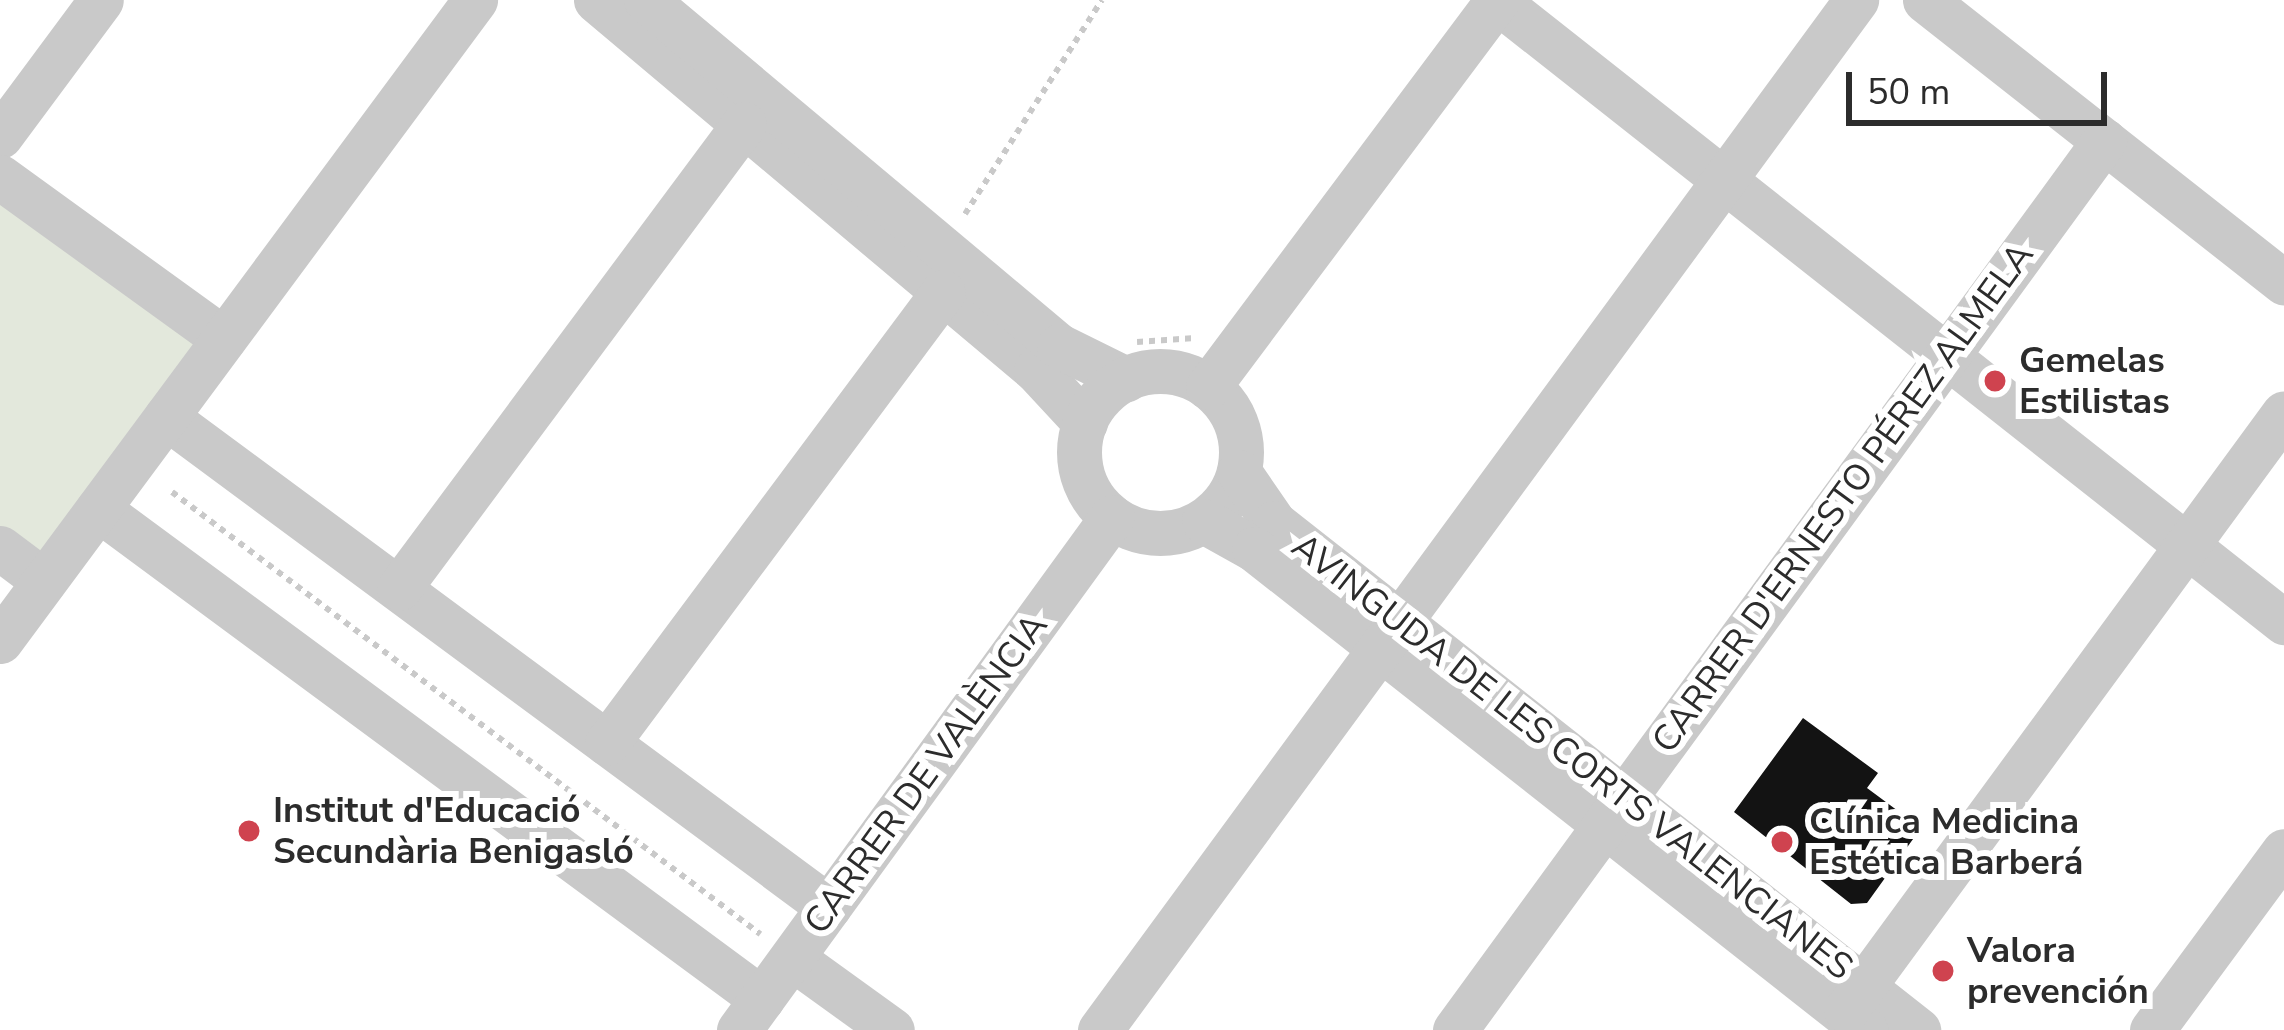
<!DOCTYPE html>
<html>
<head>
<meta charset="utf-8">
<style>
  body { margin:0 }
  #map { position:relative; width:2284px; height:1030px; overflow:hidden; background:#fff; font-family:"Nunito Sans",sans-serif }
  div>[style] { position:absolute }
  .green>* { inset:0; background:#e3e8dc }
  .building>* { inset:0; background:#131313 }
  .path>* { height:6px; margin-top:-3px; transform-origin:0; background:repeating-linear-gradient(90deg,#c9c9c9 0 6px,transparent 0 12px) }
  .minor>* { height:45px; margin:-22.5px; padding:0 22.5px; transform-origin:22.5px; border-radius:22.5px; background:#c9c9c9 }
  .minor>.ring { margin:-22.5px; padding:0; box-sizing:content-box; background:none; border:45px solid #c9c9c9; border-radius:50% }
  .dots>* { width:33px; height:33px; translate:-50% -50%; box-sizing:border-box; border:6px solid #fff; border-radius:50% }
  span { translate:-50% -50%; white-space:nowrap; text-align:center; line-height:1.15; -webkit-text-stroke:12px #fff; paint-order:stroke }
  .poi-label { font-size:36px; color:#2c2c2c; font-weight:700 }
  .left { translate:0 -50%; text-align:left }
  .street-label { font-size:36px; color:#2c2c2c }
  .scale { position:absolute; left:1846px; top:72px; width:261px; height:54px; box-sizing:border-box; border:6px solid #2c2c2c; border-top:0; padding-left:15px; font-size:36px; line-height:42px; white-space:nowrap; color:#2c2c2c; -webkit-text-stroke:9px #fff; paint-order:stroke }
</style>
</head>
<body>
<div id="map">
  <div class="green">
    <i style="clip-path:polygon(0 202px,197px 344px,41px 557px,0 527px)"></i>
  </div>
  <div class="building">
    <i style="clip-path:polygon(1803px 718px,1878px 773px,1867px 788px,1921px 828px,1867px 903px,1851px 904px,1734px 812px)"></i>
  </div>
  <div class="path">
    <i style="left:965px;top:214px;width:254px;rotate:-57.4deg"></i>
    <i style="left:1137px;top:342px;width:58px;rotate:-3.9deg"></i>
    <i style="left:172px;top:492px;width:736px;rotate:36.93deg"></i>
  </div>
  <div class="minor">
    <i style="left:596px;top:0;width:575px;rotate:40.06deg"></i>
    <i style="left:1036px;top:370px;width:72px;rotate:47.2deg"></i>
    <i style="left:646px;top:0;width:539px;rotate:39.96deg"></i>
    <i style="left:1059px;top:346px;width:75px;rotate:26.2deg"></i>
    <i style="left:1925px;top:0;width:457px;rotate:38.2deg"></i>
    <i style="left:1497px;top:1px;width:1003px;rotate:38.28deg"></i>
    <i style="left:0;top:136px;width:169px;rotate:-53.4deg"></i>
    <i style="left:0;top:177px;width:276px;rotate:35.9deg"></i>
    <i class="ring" style="left:1079px;top:371px;width:117px;height:117px"></i>
    <i style="left:1208px;top:387px;width:484px;rotate:-53.2deg"></i>
    <i style="left:166px;top:417px;width:824px;rotate:36.47deg"></i>
    <i style="left:1239px;top:472px;width:62px;rotate:55.5deg"></i>
    <i style="left:1274px;top:523px;width:820px;rotate:38.21deg"></i>
    <i style="left:98px;top:509px;width:825px;rotate:36.43deg"></i>
    <i style="left:1204px;top:521px;width:57px;rotate:29.2deg"></i>
    <i style="left:1254px;top:549px;width:778px;rotate:38.21deg"></i>
    <i style="left:0;top:548px;width:55px;rotate:36.9deg"></i>
    <i style="left:399px;top:588px;width:578px;rotate:-53.37deg"></i>
    <i style="left:0;top:641px;width:798px;rotate:-53.46deg"></i>
    <i style="left:607px;top:743px;width:562px;rotate:-53.31deg"></i>
    <i style="left:792px;top:958px;width:123px;rotate:35.8deg"></i>
    <i style="left:1846px;top:1010px;width:740px;rotate:-53.73deg"></i>
    <i style="left:739px;top:1030px;width:634px;rotate:-53.98deg"></i>
    <i style="left:1100px;top:1030px;width:1278px;rotate:-53.72deg"></i>
    <i style="left:1455px;top:1030px;width:1101px;rotate:-53.87deg"></i>
    <i style="left:2152px;top:1030px;width:222px;rotate:-53.6deg"></i>
  </div>
  <div class="dots">
    <i style="left:1995px;top:381px;background:#cf434f"></i>
    <i style="left:249px;top:831px;background:#cf434f"></i>
    <i style="left:1782px;top:842px;background:#cf434f"></i>
    <i style="left:1943px;top:971px;background:#cf434f"></i>
  </div>
  <div class="poi-label">
    <span class="left" style="left:2019px;top:381px">Gemelas<br>Estilistas</span>
    <span class="left" style="left:273px;top:831px">Institut d'Educació<br>Secundària Benigasló</span>
    <span class="left" style="left:1809px;top:842px">Clínica Medicina<br>Estética Barberá</span>
    <span class="left" style="left:1967px;top:971px">Valora<br>prevención</span>
  </div>
  <div class="street-label">
    <span style="left:1843px;top:498px;rotate:-54deg">CARRER D'ERNESTO PÉREZ ALMELA</span>
    <span style="left:1572px;top:757px;rotate:38deg">AVINGUDA DE LES CORTS VALENCIANES</span>
    <span style="left:926px;top:774px;rotate:-54deg">CARRER DE VALÈNCIA</span>
  </div>
  <div class="scale">50 m</div>
</div>
</body>
</html>
